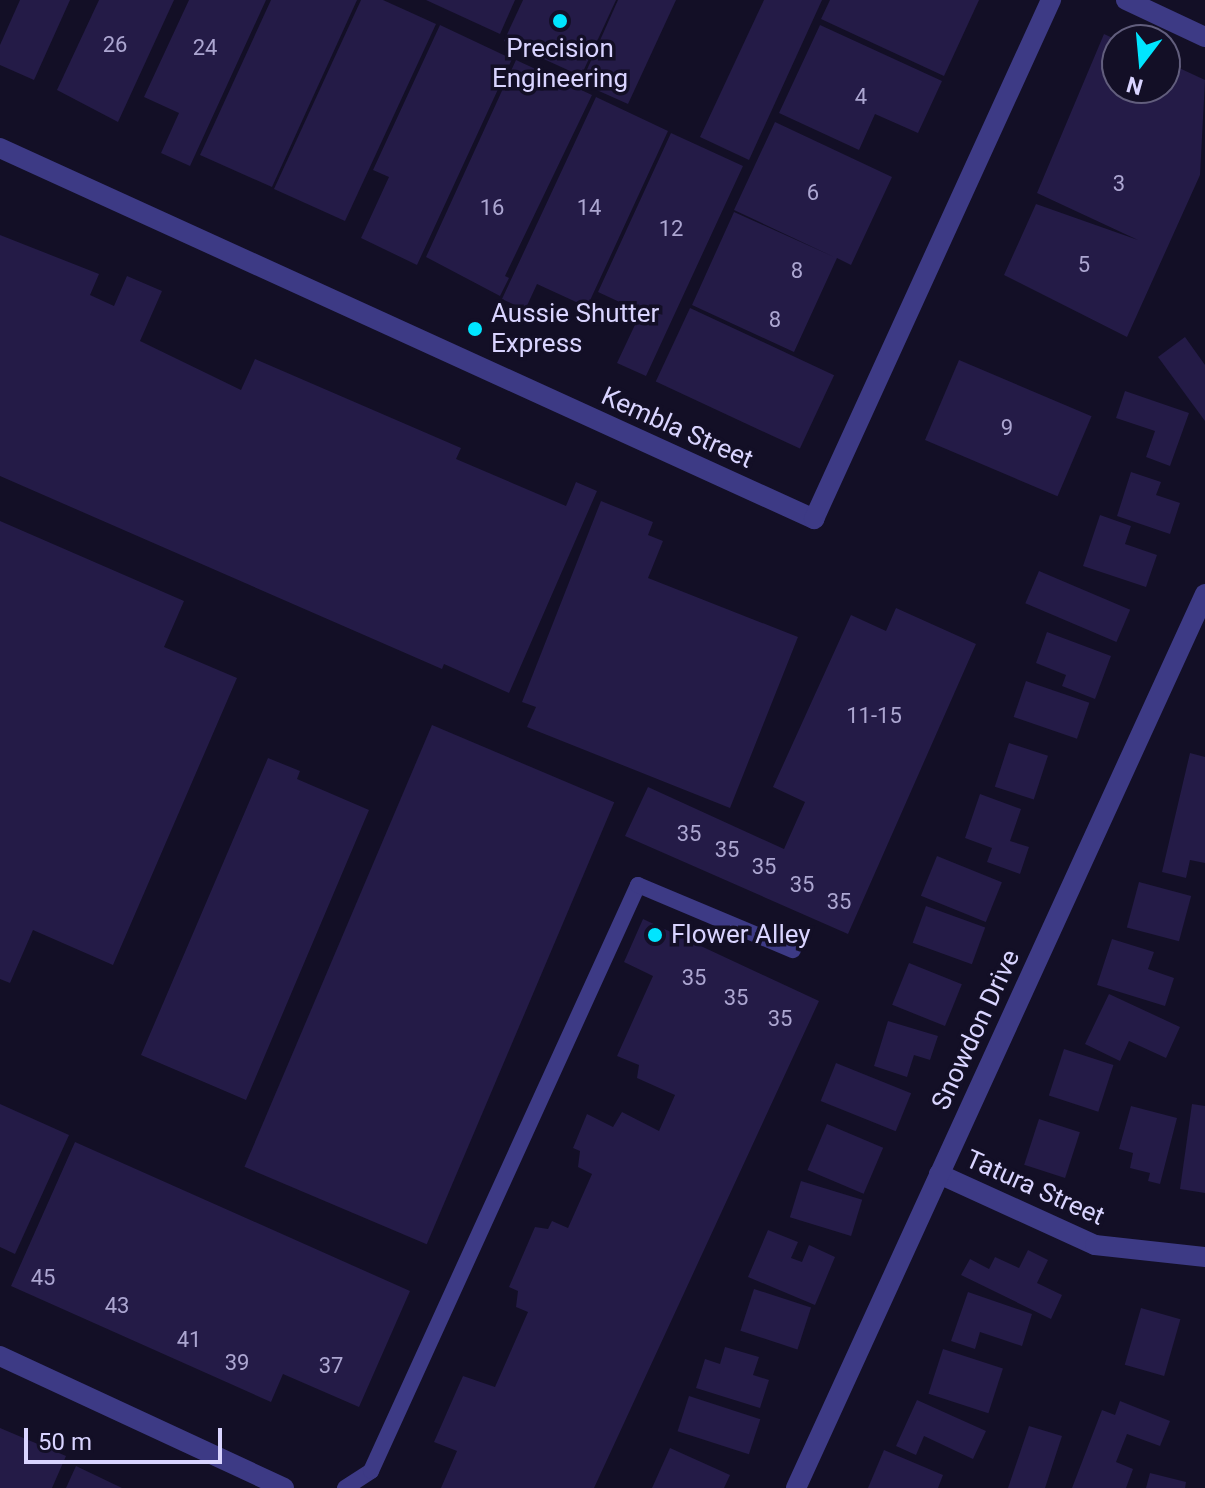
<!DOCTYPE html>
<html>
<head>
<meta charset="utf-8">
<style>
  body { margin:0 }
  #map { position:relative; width:1205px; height:1488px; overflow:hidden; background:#130f26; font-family:Roboto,sans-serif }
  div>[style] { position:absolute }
  .building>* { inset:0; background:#241b47; transform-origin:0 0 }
  .lane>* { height:16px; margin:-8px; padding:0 8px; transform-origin:8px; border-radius:8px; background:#3d3a85 }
  .street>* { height:20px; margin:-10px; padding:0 10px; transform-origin:10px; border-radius:10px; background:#3d3a85 }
  .dots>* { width:22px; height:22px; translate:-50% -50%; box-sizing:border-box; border:4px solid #130f26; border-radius:50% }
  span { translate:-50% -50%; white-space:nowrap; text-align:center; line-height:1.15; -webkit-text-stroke:7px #130f26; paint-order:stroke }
  .number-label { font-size:22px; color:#aca6d1 }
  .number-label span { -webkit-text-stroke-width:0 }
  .poi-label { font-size:26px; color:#d9d4ff }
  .left { translate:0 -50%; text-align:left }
  .street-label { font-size:26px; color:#d9d4ff }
  .north { position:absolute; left:1101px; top:24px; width:80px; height:80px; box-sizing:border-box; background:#130f26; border:2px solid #625e7d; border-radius:50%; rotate:196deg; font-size:22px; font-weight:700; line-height:32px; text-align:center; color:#d9d4ff }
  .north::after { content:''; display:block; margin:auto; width:28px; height:36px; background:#00e5ff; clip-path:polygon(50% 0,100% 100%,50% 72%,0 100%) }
  .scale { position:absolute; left:24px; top:1428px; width:198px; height:36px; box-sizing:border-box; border:4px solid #d9d4ff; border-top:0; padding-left:10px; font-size:24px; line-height:28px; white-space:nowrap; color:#d9d4ff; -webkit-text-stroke:6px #130f26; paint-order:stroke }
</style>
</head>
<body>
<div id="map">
  <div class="building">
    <i style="clip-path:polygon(20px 0,70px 0,34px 80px,0 65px,0 45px)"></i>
    <i style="clip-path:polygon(99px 0,174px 0,118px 122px,57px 90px)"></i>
    <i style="clip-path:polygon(189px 0,266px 0,190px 166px,161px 153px,179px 113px,144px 97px)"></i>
    <i style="clip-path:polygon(271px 0,357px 0,272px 187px,200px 155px)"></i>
    <i style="clip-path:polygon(361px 0,383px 0,436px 24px,345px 221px,274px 189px)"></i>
    <i style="clip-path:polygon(426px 0,515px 0,500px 34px)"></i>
    <i style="clip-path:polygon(523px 0,616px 0,581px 76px,504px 41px)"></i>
    <i style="clip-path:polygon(618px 0,676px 0,628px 104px,581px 83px)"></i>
    <i style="clip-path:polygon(764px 0,822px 0,749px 160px,700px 137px)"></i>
    <i style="clip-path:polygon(830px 0,979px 0,944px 76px,821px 19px)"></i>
    <i style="clip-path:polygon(440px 25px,512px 59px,417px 265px,361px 238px,389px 177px,373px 170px)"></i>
    <i style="clip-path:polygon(820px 25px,942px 81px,918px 133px,875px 114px,859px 150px,779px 113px)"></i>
    <i style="clip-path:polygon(1104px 34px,1117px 40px,1117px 88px,1165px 88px,1165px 70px,1174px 74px,1177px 67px,1205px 80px,1200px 175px,1127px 337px,1004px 275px,1036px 204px,1138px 240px,1037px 193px)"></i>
    <i style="clip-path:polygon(516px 60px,592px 95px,505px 276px,509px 278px,500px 296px,426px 257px)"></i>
    <i style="clip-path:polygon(596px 97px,668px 131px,587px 307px,537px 284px,525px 310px,502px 299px)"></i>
    <i style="clip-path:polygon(775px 122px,892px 177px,851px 265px,837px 258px,794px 352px,692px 305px,734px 212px,834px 257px,734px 210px)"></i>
    <i style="clip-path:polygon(671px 133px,743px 166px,646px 376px,617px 363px,641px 312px,598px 292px)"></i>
    <i style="clip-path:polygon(0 235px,99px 274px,90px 295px,114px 306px,127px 276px,162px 291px,140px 341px,241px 390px,255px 359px,461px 448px,456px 459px,566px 506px,576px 482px,597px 491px,509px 693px,444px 664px,442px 669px,0 476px)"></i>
    <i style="left:690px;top:308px;width:159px;height:81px;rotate:25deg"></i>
    <i style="clip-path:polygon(1185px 337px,1205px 365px,1205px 421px,1158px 357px)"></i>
    <i style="left:959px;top:360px;width:144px;height:87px;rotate:23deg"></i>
    <i style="clip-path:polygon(1125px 391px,1189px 413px,1170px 466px,1146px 457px,1155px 431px,1116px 418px)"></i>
    <i style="clip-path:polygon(1131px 472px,1161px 482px,1156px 495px,1180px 503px,1170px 534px,1117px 516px)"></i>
    <i style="clip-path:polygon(601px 501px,653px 522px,648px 535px,663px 541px,648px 578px,798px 637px,730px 808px,527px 727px,536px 707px,522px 702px)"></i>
    <i style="clip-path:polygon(1100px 515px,1131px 526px,1125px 544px,1157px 555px,1146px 587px,1083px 566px)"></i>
    <i style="clip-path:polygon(0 521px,184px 601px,164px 647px,237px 678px,113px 965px,33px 930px,10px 983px,0 979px)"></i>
    <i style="left:1039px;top:571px;width:99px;height:35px;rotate:23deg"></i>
    <i style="clip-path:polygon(896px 608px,976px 644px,848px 934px,625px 836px,648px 787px,784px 849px,805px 802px,773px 787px,851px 615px,886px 631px)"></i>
    <i style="clip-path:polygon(1047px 632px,1111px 656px,1095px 699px,1062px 686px,1066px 675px,1036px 663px)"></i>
    <i style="left:1026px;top:681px;width:67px;height:38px;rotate:19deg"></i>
    <i style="left:432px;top:725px;width:198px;height:480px;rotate:23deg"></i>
    <i style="left:1009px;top:743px;width:41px;height:46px;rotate:18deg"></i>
    <i style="clip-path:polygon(1190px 753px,1205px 757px,1205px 863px,1190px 860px,1186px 878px,1162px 872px)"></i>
    <i style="clip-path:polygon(268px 758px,300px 771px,297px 779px,369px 810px,246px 1100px,141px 1055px)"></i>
    <i style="clip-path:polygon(980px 794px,1021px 809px,1010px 841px,1029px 847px,1020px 874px,987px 862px,992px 848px,965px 838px)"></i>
    <i style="left:937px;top:856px;width:70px;height:43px;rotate:22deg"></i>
    <i style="left:1139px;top:882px;width:54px;height:47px;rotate:15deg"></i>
    <i style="left:926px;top:906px;width:63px;height:39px;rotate:20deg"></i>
    <i style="clip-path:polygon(643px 919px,819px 1001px,594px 1488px,441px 1488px,457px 1451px,434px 1442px,463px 1376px,495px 1387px,528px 1312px,516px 1307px,518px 1291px,509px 1287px,535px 1227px,548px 1229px,552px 1221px,568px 1228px,592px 1174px,578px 1167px,580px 1151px,573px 1148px,587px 1114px,613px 1127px,622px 1112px,659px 1131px,675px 1095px,637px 1078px,639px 1065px,617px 1056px,653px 976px,624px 962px)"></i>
    <i style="clip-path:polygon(1112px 939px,1154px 952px,1148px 969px,1174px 978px,1165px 1006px,1097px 985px)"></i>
    <i style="left:909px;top:963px;width:57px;height:45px;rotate:22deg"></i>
    <i style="clip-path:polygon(1109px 994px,1180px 1027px,1166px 1058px,1129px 1041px,1120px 1061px,1085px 1044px)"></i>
    <i style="clip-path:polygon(888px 1021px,938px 1036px,930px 1060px,914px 1055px,907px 1077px,874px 1066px)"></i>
    <i style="left:1064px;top:1049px;width:52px;height:49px;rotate:18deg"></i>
    <i style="left:836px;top:1063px;width:81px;height:41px;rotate:22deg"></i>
    <i style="clip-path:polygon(0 1104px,69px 1135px,15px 1254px,0 1247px)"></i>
    <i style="clip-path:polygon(1192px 1104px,1205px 1106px,1205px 1193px,1180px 1189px)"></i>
    <i style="clip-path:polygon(1131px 1106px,1177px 1118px,1160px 1184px,1148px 1181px,1150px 1173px,1130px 1168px,1133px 1153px,1119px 1149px)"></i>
    <i style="left:1039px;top:1119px;width:43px;height:48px;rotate:18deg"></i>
    <i style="left:827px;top:1124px;width:61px;height:50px;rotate:23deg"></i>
    <i style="clip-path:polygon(75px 1142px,410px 1291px,359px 1407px,283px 1374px,271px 1402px,11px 1286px)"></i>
    <i style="left:801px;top:1181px;width:64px;height:38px;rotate:17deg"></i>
    <i style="clip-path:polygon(768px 1230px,798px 1242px,791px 1258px,802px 1262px,809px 1245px,835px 1257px,815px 1305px,748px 1277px)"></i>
    <i style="clip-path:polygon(1028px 1250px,1048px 1260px,1037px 1283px,1062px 1295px,1051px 1319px,961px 1275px,970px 1259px,989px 1269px,995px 1257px,1019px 1268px)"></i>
    <i style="left:754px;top:1289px;width:60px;height:44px;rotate:18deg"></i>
    <i style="clip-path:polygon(968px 1292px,1032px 1314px,1022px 1346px,980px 1332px,975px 1349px,951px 1341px)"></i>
    <i style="left:1141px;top:1308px;width:41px;height:59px;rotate:16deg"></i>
    <i style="clip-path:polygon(725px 1347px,759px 1357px,753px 1375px,769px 1380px,760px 1408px,696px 1388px,705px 1359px,720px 1364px)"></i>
    <i style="left:943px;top:1349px;width:63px;height:47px;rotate:18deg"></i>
    <i style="left:689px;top:1396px;width:75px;height:37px;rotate:18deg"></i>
    <i style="clip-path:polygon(917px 1400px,986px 1431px,973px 1459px,924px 1436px,916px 1455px,896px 1446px)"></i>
    <i style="clip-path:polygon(1120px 1401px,1170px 1421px,1160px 1446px,1127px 1434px,1116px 1462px,1133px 1469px,1126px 1488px,1072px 1488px,1102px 1410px,1115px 1415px)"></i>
    <i style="clip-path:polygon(1029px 1426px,1062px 1436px,1045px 1488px,1008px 1488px)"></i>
    <i style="clip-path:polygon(0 1428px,66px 1456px,52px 1488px,0 1488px)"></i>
    <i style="clip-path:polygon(670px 1448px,730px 1475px,724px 1488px,652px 1488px)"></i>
    <i style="clip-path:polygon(884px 1450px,943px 1475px,938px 1488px,868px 1488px)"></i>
    <i style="clip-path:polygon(76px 1466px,122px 1488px,66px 1488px)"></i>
    <i style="clip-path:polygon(1150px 1473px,1186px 1482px,1185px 1488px,1146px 1488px)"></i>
  </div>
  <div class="lane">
    <i style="left:345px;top:1488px;width:31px;rotate:-33deg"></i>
    <i style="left:371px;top:1471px;width:644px;rotate:-65.5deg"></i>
    <i style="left:638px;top:885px;width:168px;rotate:22.8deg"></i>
  </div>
  <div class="street">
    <i style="left:1126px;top:0;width:87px;rotate:25.1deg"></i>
    <i style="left:0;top:148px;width:895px;rotate:24.5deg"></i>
    <i style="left:814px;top:519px;width:571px;rotate:-65.46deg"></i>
    <i style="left:939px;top:1174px;width:171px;rotate:24.5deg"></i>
    <i style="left:1095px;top:1245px;width:111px;rotate:6.2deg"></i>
    <i style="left:0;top:1356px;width:313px;rotate:24.9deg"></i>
    <i style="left:796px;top:1488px;width:983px;rotate:-65.42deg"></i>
  </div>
  <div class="dots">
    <i style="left:560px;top:21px;background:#00e5ff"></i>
    <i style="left:475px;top:329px;background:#00e5ff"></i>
    <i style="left:655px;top:935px;background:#00e5ff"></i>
  </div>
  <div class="number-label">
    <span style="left:115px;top:45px">26</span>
    <span style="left:205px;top:48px">24</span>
    <span style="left:861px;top:97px">4</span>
    <span style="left:1119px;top:184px">3</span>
    <span style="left:813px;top:193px">6</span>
    <span style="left:492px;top:208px">16</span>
    <span style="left:589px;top:208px">14</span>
    <span style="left:671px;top:229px">12</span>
    <span style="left:1084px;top:265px">5</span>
    <span style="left:797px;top:271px">8</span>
    <span style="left:775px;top:320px">8</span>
    <span style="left:1007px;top:428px">9</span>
    <span style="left:874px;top:716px">11-15</span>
    <span style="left:689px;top:834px">35</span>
    <span style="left:727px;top:850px">35</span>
    <span style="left:764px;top:867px">35</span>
    <span style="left:802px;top:885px">35</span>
    <span style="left:839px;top:902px">35</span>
    <span style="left:694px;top:978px">35</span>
    <span style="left:736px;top:998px">35</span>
    <span style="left:780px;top:1019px">35</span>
    <span style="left:43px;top:1278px">45</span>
    <span style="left:117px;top:1306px">43</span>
    <span style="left:189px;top:1340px">41</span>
    <span style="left:237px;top:1363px">39</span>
    <span style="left:331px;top:1366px">37</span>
  </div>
  <div class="poi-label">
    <span style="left:560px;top:64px">Precision<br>Engineering</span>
    <span class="left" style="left:491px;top:329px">Aussie Shutter<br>Express</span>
    <span class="left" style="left:671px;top:935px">Flower Alley</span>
  </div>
  <div class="street-label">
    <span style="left:677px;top:428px;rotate:24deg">Kembla Street</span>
    <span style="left:976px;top:1030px;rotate:-65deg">Snowdon Drive</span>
    <span style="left:1035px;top:1188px;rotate:24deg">Tatura Street</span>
  </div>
  <div class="north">N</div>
  <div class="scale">50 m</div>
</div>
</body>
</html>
